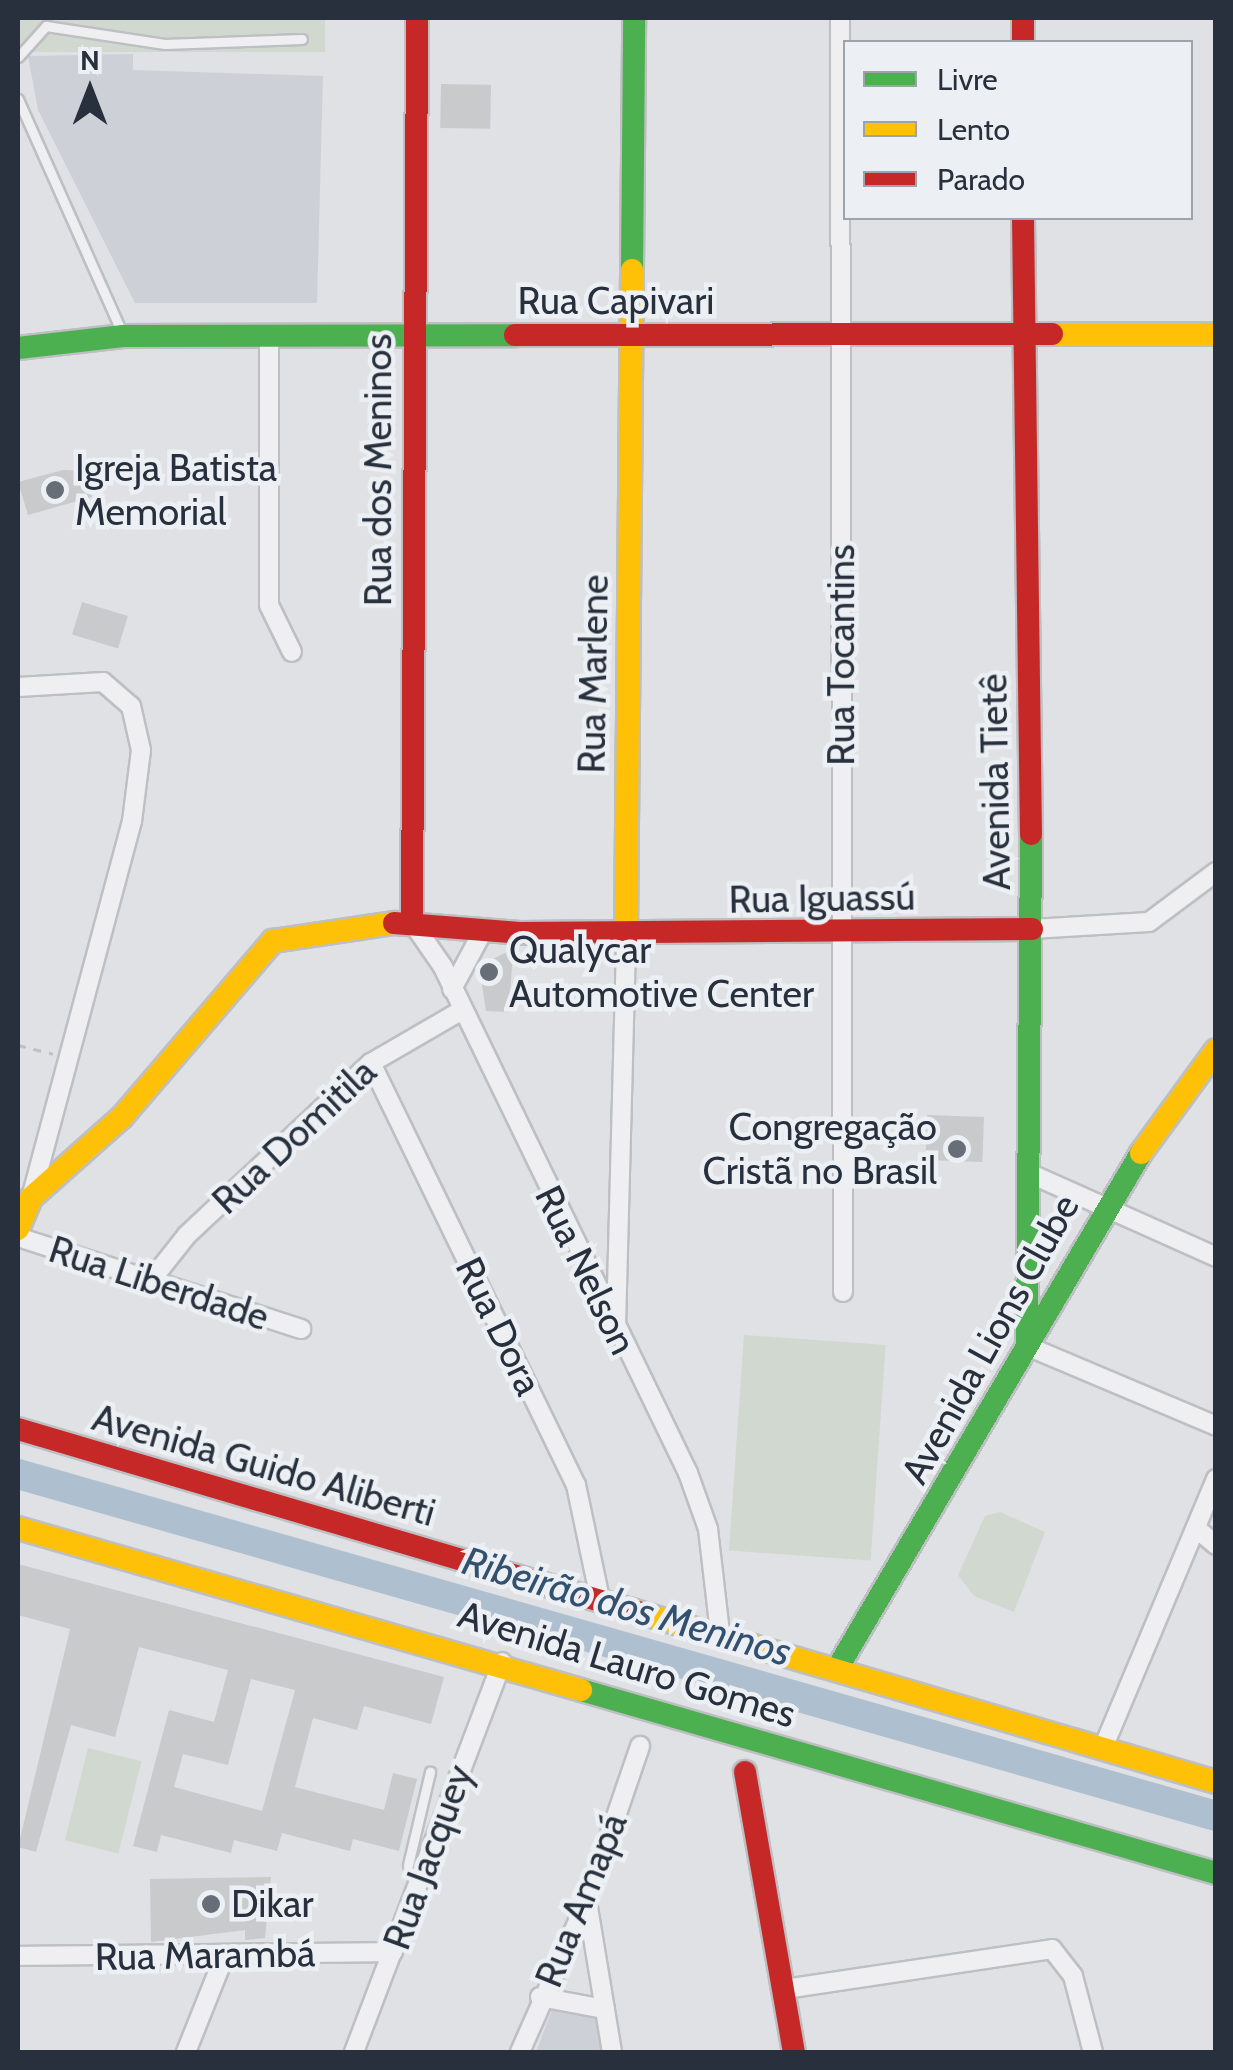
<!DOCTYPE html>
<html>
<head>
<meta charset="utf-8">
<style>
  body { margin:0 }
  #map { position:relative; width:1233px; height:2070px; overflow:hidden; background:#dfe1e4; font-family:Cabin,sans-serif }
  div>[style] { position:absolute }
  .built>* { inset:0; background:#cdd1d7 }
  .green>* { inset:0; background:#d0d8d0; transform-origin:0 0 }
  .river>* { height:30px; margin:-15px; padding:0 15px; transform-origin:15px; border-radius:15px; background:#aebfcf }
  .building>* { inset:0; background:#c8cacc; transform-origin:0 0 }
  .path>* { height:2.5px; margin-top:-1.25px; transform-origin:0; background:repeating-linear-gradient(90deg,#bdc0c3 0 8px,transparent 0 16px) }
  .roads { filter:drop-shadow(2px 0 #bdbfc2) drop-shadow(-2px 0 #bdbfc2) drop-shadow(0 2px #bdbfc2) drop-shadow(0 -2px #bdbfc2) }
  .lane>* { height:9px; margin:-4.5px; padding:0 4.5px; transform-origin:4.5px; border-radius:4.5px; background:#efeff1 }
  .street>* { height:18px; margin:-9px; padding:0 9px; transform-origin:9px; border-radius:9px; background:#efeff1 }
  .fast>* { height:22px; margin:-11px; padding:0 11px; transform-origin:11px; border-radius:11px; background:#4caf50 }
  .slow>* { height:22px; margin:-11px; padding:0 11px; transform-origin:11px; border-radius:11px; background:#ffc107 }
  .jam>* { height:22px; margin:-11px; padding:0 11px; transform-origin:11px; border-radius:11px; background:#c62828 }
  .dots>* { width:28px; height:28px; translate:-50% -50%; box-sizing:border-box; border:5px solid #ecf0f4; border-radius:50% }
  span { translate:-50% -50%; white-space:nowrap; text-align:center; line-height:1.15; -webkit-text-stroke:9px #ecf0f4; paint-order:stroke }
  .street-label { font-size:38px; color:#27303c }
  .poi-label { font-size:38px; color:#27303c }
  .left { translate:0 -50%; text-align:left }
  .right { translate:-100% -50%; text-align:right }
  .water-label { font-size:40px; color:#33516f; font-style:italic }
  .frame { position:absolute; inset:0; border:20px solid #27303c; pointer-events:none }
  .legend { position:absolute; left:843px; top:40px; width:350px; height:180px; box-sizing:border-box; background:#ecf0f4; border:2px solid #9da3aa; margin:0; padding:12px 18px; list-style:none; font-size:30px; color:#27303c }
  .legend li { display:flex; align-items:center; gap:20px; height:50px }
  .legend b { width:50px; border:2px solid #9da3aa }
  .north { position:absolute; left:40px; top:40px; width:100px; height:100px; -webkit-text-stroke:8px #ecf0f4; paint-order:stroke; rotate:0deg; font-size:28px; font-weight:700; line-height:40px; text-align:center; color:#27303c }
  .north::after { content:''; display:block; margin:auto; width:35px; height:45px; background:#27303c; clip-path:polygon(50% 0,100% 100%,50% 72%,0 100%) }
</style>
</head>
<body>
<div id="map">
  <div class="built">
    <i style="clip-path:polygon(133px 54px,133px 70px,323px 76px,317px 303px,135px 303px,38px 110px,28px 56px)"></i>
    <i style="clip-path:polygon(555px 2002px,596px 2016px,603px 2052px,536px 2052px)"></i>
  </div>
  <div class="green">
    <i style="left:18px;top:18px;width:307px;height:34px"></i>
    <i style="left:744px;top:1335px;width:142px;height:216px;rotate:4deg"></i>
    <i style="clip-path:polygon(1000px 1512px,1045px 1532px,1014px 1612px,974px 1596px,958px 1575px,985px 1516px)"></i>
    <i style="left:88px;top:1748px;width:55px;height:95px;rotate:14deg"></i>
  </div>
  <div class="river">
    <i style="left:18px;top:1474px;width:1246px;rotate:15.93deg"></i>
  </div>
  <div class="building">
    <i style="left:441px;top:84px;width:50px;height:44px;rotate:1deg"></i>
    <i style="clip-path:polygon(63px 470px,81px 471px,92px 497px,28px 515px,18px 482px)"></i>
    <i style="left:82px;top:602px;width:48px;height:34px;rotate:17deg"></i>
    <i style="clip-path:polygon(513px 949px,509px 1012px,486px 1011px,479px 966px)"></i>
    <i style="left:927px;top:1115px;width:57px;height:45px;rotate:2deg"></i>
    <i style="clip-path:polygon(evenodd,18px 1564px,444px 1677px,431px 1724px,364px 1706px,357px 1730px,313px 1718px,295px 1787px,384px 1810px,393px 1773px,417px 1779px,399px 1851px,353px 1839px,350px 1851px,282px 1833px,277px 1851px,234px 1840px,231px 1853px,161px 1835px,157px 1852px,133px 1846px,169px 1710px,214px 1722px,228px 1670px,139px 1647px,115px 1737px,71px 1725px,36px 1852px,18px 1847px,70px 1629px,18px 1615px,18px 1564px,251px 1679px,295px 1690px,262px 1811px,174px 1787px,183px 1754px,228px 1765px,251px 1679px)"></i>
    <i style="clip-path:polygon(271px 1877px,265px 1938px,245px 1940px,245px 1930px,151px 1942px,150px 1879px)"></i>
  </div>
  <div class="path">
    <i style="left:18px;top:1045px;width:36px;rotate:14deg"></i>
  </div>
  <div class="roads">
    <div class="lane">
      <i style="left:18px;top:57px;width:42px;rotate:-47.9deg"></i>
      <i style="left:46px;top:26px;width:120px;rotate:8.6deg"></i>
      <i style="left:165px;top:44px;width:137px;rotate:-2.1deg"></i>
      <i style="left:18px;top:99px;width:256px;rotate:66deg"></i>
      <i style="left:408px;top:1865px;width:96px;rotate:-76.7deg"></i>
    </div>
    <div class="street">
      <i style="left:840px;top:18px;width:1274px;rotate:89.87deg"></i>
      <i style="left:269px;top:335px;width:270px;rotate:90deg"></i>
      <i style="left:269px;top:605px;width:52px;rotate:63.9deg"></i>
      <i style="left:18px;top:687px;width:85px;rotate:-3.4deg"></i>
      <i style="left:103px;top:682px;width:37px;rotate:41deg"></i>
      <i style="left:131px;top:706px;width:45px;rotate:77.2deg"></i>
      <i style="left:141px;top:750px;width:72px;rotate:97.2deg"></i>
      <i style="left:132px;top:821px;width:390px;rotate:105deg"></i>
      <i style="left:412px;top:922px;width:55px;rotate:55.4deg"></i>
      <i style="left:443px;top:967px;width:562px;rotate:64.16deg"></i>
      <i style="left:688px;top:1473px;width:59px;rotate:70.3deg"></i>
      <i style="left:708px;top:1529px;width:104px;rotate:83.4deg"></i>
      <i style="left:1032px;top:929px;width:117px;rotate:-3.4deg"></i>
      <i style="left:1149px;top:922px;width:84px;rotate:-36.7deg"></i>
      <i style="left:452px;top:989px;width:66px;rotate:-61.9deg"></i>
      <i style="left:371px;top:1063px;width:469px;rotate:64.1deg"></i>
      <i style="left:576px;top:1485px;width:116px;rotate:78.1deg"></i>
      <i style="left:1033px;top:1175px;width:201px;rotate:24.1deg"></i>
      <i style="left:18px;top:1237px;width:298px;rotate:18deg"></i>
      <i style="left:149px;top:1283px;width:61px;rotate:-51.6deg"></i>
      <i style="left:187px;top:1235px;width:252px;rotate:-43.1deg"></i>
      <i style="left:371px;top:1063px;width:102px;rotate:-30.1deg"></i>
      <i style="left:616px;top:1326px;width:391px;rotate:-88.5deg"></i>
      <i style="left:1027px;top:1346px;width:205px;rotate:22.9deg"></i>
      <i style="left:1197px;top:1529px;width:25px;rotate:40deg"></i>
      <i style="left:1103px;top:1748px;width:292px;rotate:-67.2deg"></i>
      <i style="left:587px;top:1901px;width:153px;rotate:80.6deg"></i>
      <i style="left:18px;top:1956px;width:375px;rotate:-0.6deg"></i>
      <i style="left:785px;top:1989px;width:270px;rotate:-8.5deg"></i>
      <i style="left:1052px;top:1949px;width:34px;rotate:52deg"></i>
      <i style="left:1073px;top:1976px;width:79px;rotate:75.3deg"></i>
      <i style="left:540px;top:1997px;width:66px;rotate:10.5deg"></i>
      <i style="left:186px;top:2052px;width:102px;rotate:-68.2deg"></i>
      <i style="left:354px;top:2052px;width:417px;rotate:-69.2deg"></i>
      <i style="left:520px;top:2052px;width:165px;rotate:-66.1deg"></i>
      <i style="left:587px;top:1901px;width:164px;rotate:-71.1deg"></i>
    </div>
    <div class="fast">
      <i style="left:632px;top:270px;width:252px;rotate:-89.5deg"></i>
      <i style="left:18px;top:348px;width:106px;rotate:-6.5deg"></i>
      <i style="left:123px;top:336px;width:392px;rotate:-0.1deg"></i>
      <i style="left:1027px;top:1346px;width:512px;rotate:-89.55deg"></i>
      <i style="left:837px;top:1669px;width:599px;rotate:-59.5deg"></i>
      <i style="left:581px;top:1690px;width:661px;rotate:16.08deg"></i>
    </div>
    <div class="slow">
      <i style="left:1052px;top:334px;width:164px"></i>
      <i style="left:626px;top:935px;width:665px;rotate:-89.48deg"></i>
      <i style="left:1141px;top:1153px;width:127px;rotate:-53.9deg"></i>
      <i style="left:18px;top:1229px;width:34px;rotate:-67deg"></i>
      <i style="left:31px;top:1198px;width:122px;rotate:-41.7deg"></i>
      <i style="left:122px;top:1117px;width:232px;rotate:-49.4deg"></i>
      <i style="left:273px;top:941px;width:122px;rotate:-8.5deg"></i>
      <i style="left:18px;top:1528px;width:586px;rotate:16.05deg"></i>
      <i style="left:638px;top:1612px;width:602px;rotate:16.39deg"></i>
    </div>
    <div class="jam">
      <i style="left:1023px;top:18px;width:24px;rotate:90deg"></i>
      <i style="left:1023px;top:218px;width:616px;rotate:89.26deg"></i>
      <i style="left:515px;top:335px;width:537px;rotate:-0.11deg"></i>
      <i style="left:412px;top:922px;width:904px;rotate:-89.68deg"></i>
      <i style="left:394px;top:923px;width:126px;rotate:4.5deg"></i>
      <i style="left:520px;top:933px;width:512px;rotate:-0.45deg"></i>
      <i style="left:18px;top:1429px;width:646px;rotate:16.44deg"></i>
      <i style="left:745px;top:1772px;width:284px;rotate:80.1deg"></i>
    </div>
  </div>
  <div class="dots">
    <i style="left:55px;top:490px;background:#676e77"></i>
    <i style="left:489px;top:972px;background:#676e77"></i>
    <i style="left:957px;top:1149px;background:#676e77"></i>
    <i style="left:211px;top:1904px;background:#676e77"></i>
  </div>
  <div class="street-label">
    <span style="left:616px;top:301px">Rua Capivari</span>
    <span style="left:378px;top:470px;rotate:-90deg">Rua dos Meninos</span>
    <span style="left:841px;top:655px;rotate:-90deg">Rua Tocantins</span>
    <span style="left:593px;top:674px;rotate:-89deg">Rua Marlene</span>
    <span style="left:995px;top:782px;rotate:-91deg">Avenida Tietê</span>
    <span style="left:822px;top:898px;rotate:-1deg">Rua Iguassú</span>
    <span style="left:294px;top:1136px;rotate:-43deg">Rua Domitila</span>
    <span style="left:586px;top:1270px;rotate:64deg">Rua Nelson</span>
    <span style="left:159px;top:1283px;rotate:18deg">Rua Liberdade</span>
    <span style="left:499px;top:1326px;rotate:64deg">Rua Dora</span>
    <span style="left:990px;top:1339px;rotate:-61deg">Avenida Lions Clube</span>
    <span style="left:264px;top:1465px;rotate:16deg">Avenida Guido Aliberti</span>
    <span style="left:627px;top:1664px;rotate:17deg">Avenida Lauro Gomes</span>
    <span style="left:428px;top:1857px;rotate:-70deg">Rua Jacquey</span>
    <span style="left:581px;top:1900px;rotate:-68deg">Rua Amapá</span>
    <span style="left:205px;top:1955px;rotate:-1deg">Rua Marambá</span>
  </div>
  <div class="poi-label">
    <span class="left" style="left:75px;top:490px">Igreja Batista<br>Memorial</span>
    <span class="left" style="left:509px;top:972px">Qualycar<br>Automotive Center</span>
    <span class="right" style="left:937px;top:1149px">Congregação<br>Cristã no Brasil</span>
    <span class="left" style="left:231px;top:1904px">Dikar</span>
  </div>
  <div class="water-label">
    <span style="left:627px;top:1606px;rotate:16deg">Ribeirão dos Meninos</span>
  </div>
  <div class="frame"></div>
  <ul class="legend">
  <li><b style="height:12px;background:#4caf50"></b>Livre</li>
  <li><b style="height:12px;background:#ffc107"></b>Lento</li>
  <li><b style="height:12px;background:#c62828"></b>Parado</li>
  </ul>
  <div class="north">N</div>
</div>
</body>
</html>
